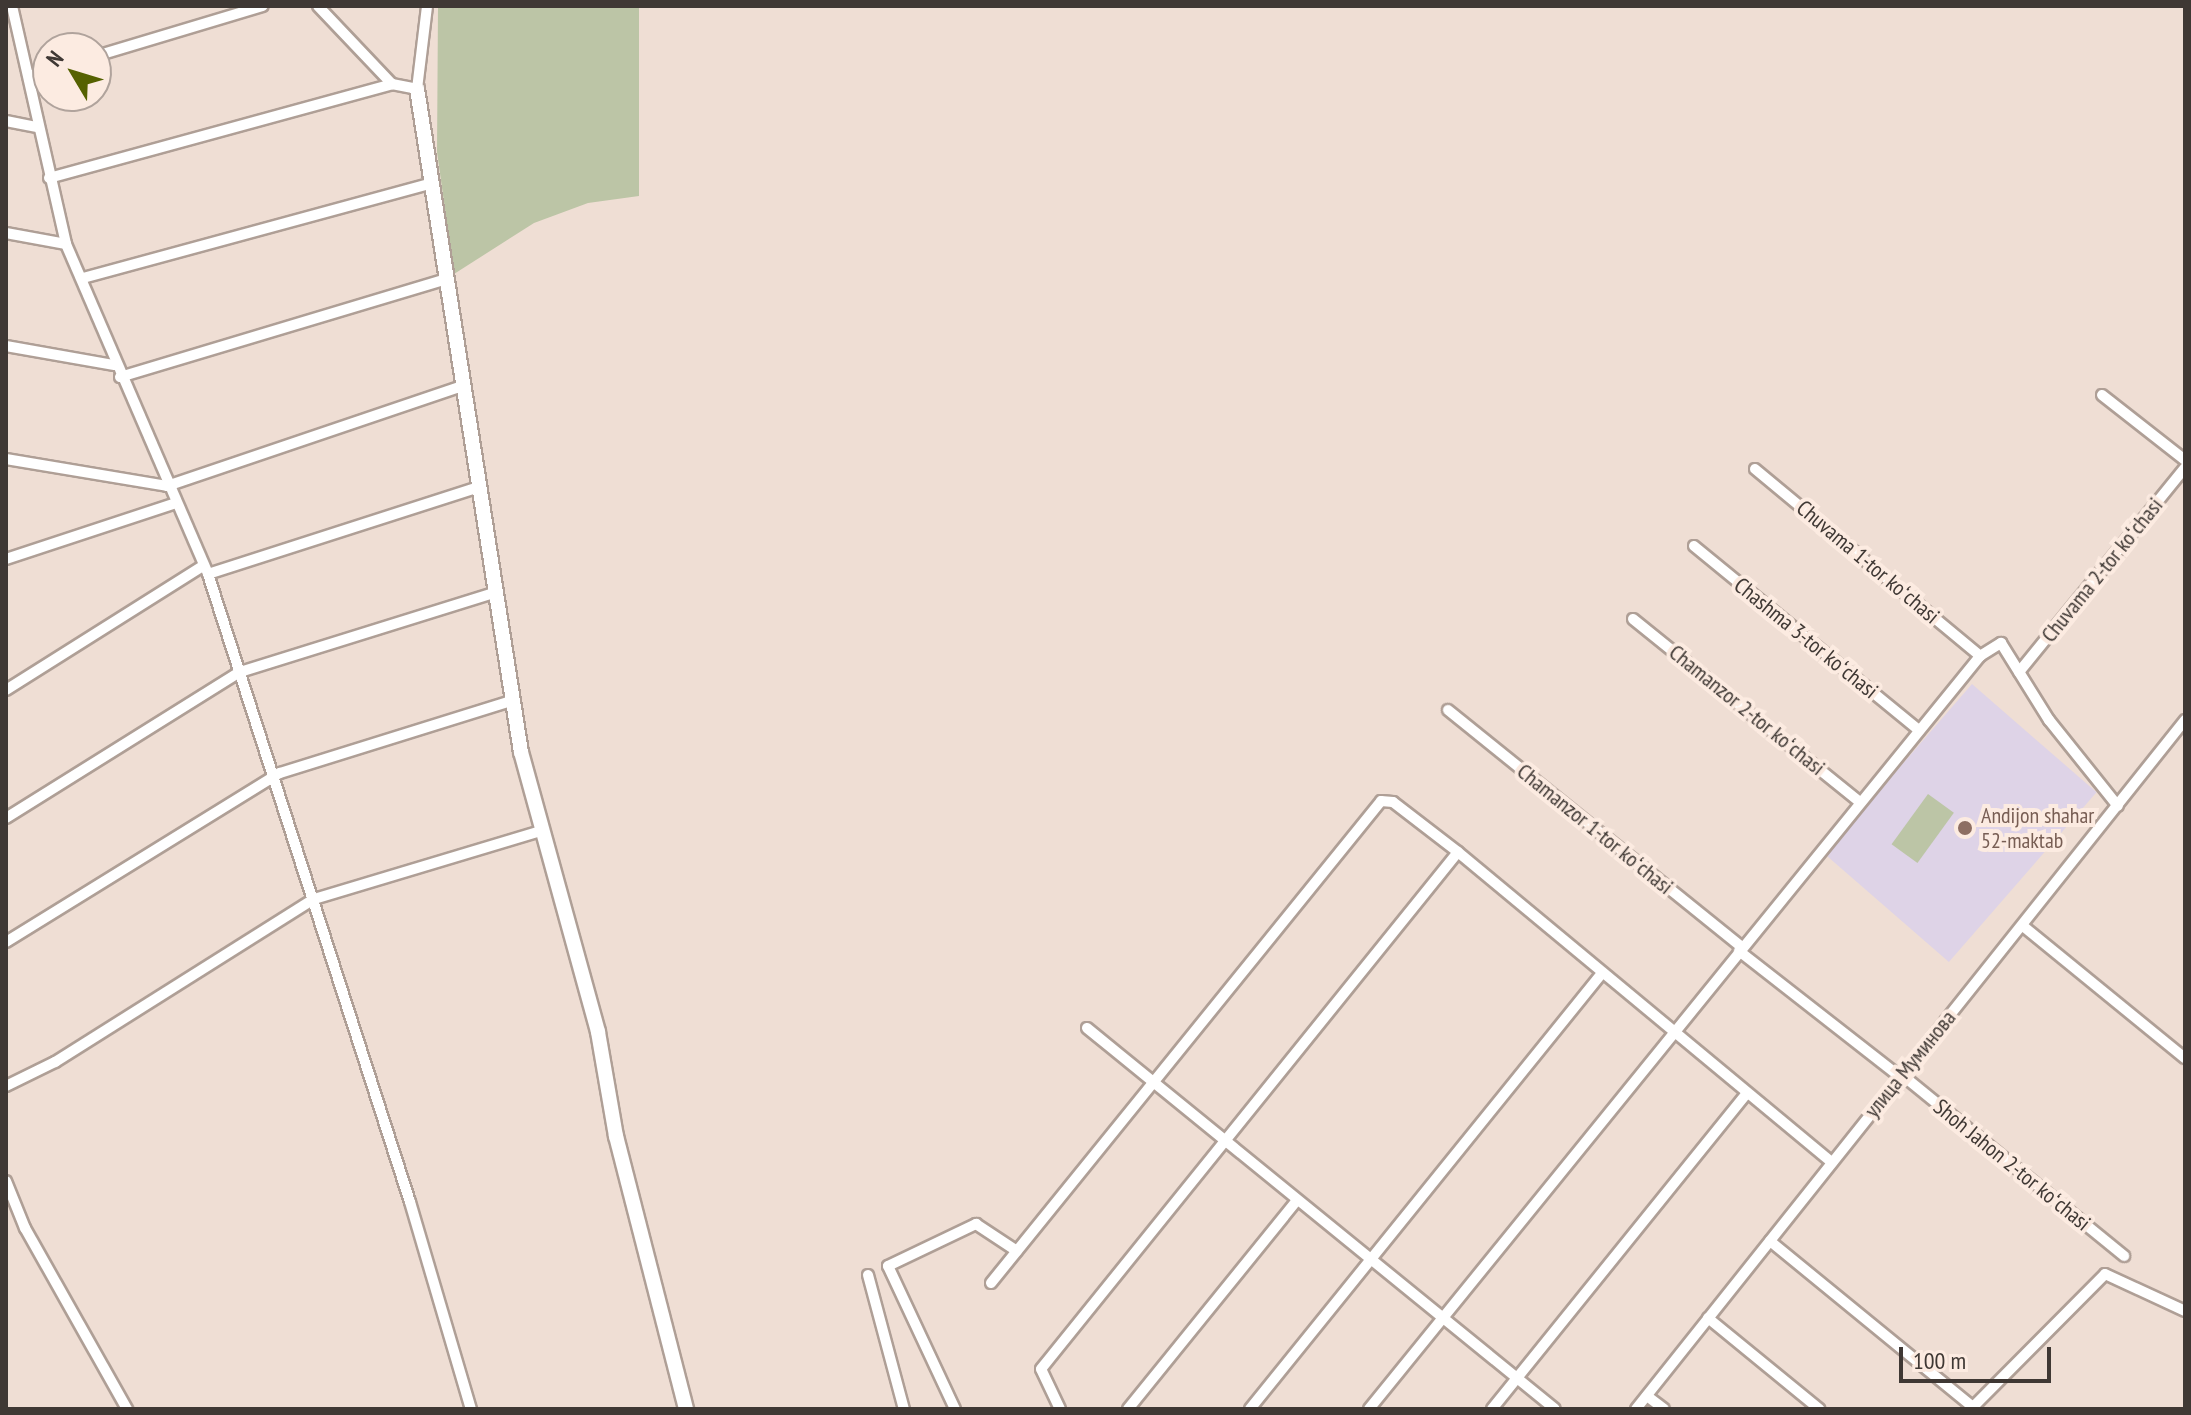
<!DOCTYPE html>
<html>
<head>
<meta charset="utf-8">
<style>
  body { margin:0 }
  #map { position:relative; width:2191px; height:1415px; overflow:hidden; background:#efded4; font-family:"PT Sans Narrow",sans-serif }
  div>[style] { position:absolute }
  .education>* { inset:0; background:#ded3e7; transform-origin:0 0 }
  .green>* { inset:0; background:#bcc5a6; transform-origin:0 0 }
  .roads { filter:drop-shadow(2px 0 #af9f96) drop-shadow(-2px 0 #af9f96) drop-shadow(0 2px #af9f96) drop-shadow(0 -2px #af9f96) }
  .street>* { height:10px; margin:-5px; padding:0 5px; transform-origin:5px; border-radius:5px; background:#fff }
  .secondary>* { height:14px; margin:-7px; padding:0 7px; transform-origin:7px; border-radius:7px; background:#fff }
  .dots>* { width:22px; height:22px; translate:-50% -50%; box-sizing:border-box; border:4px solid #fcebe1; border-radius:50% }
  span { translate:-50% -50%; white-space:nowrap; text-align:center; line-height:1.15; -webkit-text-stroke:8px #fcebe1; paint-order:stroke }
  .street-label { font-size:22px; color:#3f3834 }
  .education-label { font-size:22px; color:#785e54 }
  .left { translate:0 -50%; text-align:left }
  .frame { position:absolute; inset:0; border:8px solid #3f3834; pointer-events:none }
  .north { position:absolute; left:32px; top:32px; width:80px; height:80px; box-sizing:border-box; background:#fcebe1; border:2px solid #b0a39c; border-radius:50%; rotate:308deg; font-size:22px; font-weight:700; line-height:32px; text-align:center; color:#3f3834 }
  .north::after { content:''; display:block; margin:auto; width:28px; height:36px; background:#556101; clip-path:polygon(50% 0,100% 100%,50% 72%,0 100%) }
  .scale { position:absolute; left:1899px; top:1347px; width:152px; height:36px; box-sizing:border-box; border:4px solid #3f3834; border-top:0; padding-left:10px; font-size:24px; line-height:28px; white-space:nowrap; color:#3f3834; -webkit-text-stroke:6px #fcebe1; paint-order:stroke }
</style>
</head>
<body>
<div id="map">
  <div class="education">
    <i style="left:1972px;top:684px;width:165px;height:225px;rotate:41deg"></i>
  </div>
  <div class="green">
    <i style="clip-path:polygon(438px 6px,639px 6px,639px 196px,588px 203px,534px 223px,454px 274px,437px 152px)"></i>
    <i style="left:1928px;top:794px;width:32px;height:62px;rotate:36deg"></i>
  </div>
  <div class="roads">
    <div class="street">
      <i style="left:12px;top:6px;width:244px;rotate:77.2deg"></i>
      <i style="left:66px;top:244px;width:359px;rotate:66.7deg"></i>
      <i style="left:208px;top:574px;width:660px;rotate:72.17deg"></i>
      <i style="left:410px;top:1202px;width:216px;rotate:73.6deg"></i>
      <i style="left:318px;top:6px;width:108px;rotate:46.5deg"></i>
      <i style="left:96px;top:56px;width:174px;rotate:-16.7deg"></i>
      <i style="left:29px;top:76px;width:20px;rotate:-18deg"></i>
      <i style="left:6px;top:121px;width:33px;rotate:11deg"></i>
      <i style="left:49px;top:178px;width:356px;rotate:-15.3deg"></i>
      <i style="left:392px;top:84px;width:25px;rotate:11deg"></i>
      <i style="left:417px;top:89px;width:84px;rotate:-83.1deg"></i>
      <i style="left:6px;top:233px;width:61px;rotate:10.4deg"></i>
      <i style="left:83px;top:278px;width:359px;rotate:-15.2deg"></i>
      <i style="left:6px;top:346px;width:110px;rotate:10deg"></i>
      <i style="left:120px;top:377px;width:338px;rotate:-16.7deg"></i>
      <i style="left:2102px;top:395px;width:105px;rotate:38.1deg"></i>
      <i style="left:6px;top:459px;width:163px;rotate:9.5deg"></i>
      <i style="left:167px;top:486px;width:311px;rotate:-18.7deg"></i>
      <i style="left:1755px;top:469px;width:293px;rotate:39.7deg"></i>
      <i style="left:1694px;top:546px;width:291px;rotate:39.3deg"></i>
      <i style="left:6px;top:559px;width:179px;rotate:-18.2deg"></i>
      <i style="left:208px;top:574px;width:285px;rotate:-17.8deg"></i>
      <i style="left:1633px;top:619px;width:292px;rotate:38.9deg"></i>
      <i style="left:2019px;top:672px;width:263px;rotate:-50.9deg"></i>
      <i style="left:6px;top:690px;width:233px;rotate:-32.2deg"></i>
      <i style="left:1448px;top:710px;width:378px;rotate:38.9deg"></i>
      <i style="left:6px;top:818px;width:276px;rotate:-32deg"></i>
      <i style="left:240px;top:672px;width:269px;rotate:-17.3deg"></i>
      <i style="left:2023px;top:926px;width:209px;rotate:39.2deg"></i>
      <i style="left:6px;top:942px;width:322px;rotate:-31.7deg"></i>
      <i style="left:280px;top:773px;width:242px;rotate:-17.3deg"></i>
      <i style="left:1739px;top:951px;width:203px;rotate:38deg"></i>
      <i style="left:1087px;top:1028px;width:603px;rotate:39.15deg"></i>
      <i style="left:1901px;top:1074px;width:288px;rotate:39.2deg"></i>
      <i style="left:6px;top:1086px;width:55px;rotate:-26.1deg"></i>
      <i style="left:55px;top:1062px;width:306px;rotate:-32.2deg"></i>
      <i style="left:314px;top:899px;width:236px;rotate:-16.7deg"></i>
      <i style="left:6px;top:1181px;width:51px;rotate:68deg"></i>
      <i style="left:25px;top:1228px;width:208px;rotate:60.6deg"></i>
      <i style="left:1770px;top:1241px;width:262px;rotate:39.3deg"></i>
      <i style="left:868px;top:1275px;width:139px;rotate:75deg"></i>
      <i style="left:991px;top:1283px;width:620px;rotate:-51.02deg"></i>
      <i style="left:1381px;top:801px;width:12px;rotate:5deg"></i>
      <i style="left:1393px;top:802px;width:82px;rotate:37.6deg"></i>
      <i style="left:1708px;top:1318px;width:144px;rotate:39.3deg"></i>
      <i style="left:1647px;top:1396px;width:21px;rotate:37deg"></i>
      <i style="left:955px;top:1409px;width:158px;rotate:-115.1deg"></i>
      <i style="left:888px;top:1266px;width:98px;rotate:-25.5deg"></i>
      <i style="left:976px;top:1224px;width:49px;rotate:33.4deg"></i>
      <i style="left:1060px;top:1409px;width:44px;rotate:-115.4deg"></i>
      <i style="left:1041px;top:1369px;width:664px;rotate:-51.11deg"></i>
      <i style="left:1458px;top:852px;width:486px;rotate:39.7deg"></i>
      <i style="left:1128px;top:1409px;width:269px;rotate:-51deg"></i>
      <i style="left:1250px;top:1409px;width:560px;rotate:-51.08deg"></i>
      <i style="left:1369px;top:1409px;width:970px;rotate:-50.94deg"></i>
      <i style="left:1980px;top:656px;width:25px;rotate:-32deg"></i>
      <i style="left:2001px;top:643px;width:91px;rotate:58.1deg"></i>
      <i style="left:2049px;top:720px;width:110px;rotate:51.3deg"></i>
      <i style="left:1492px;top:1409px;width:406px;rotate:-51.1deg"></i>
      <i style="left:1636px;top:1409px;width:881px;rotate:-51.45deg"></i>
      <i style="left:1971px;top:1409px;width:190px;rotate:-45.2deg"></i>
      <i style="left:2105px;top:1274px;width:88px;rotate:24.8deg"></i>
    </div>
    <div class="secondary">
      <i style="left:417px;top:89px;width:671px;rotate:81.09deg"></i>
      <i style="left:521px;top:752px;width:290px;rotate:74.6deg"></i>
      <i style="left:598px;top:1032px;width:106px;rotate:80.2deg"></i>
      <i style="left:616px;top:1136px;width:282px;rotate:75.6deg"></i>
    </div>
  </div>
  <div class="dots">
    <i style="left:1965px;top:828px;background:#8d6e63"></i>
  </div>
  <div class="street-label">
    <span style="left:1868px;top:562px;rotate:40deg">Chuvama 1-tor koʻchasi</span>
    <span style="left:2102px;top:570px;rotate:-51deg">Chuvama 2-tor koʻchasi</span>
    <span style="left:1806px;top:638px;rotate:39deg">Chashma 3-tor koʻchasi</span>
    <span style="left:1747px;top:710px;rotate:39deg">Chamanzor 2-tor koʻchasi</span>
    <span style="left:1595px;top:829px;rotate:39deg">Chamanzor 1-tor koʻchasi</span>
    <span style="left:1910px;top:1064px;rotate:-51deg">улица Муминова</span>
    <span style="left:2012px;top:1165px;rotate:39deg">Shoh Jahon 2-tor koʻchasi</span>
  </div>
  <div class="education-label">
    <span class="left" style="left:1981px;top:828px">Andijon shahar<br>52-maktab</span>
  </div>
  <div class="frame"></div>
  <div class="north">N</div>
  <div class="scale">100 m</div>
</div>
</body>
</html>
